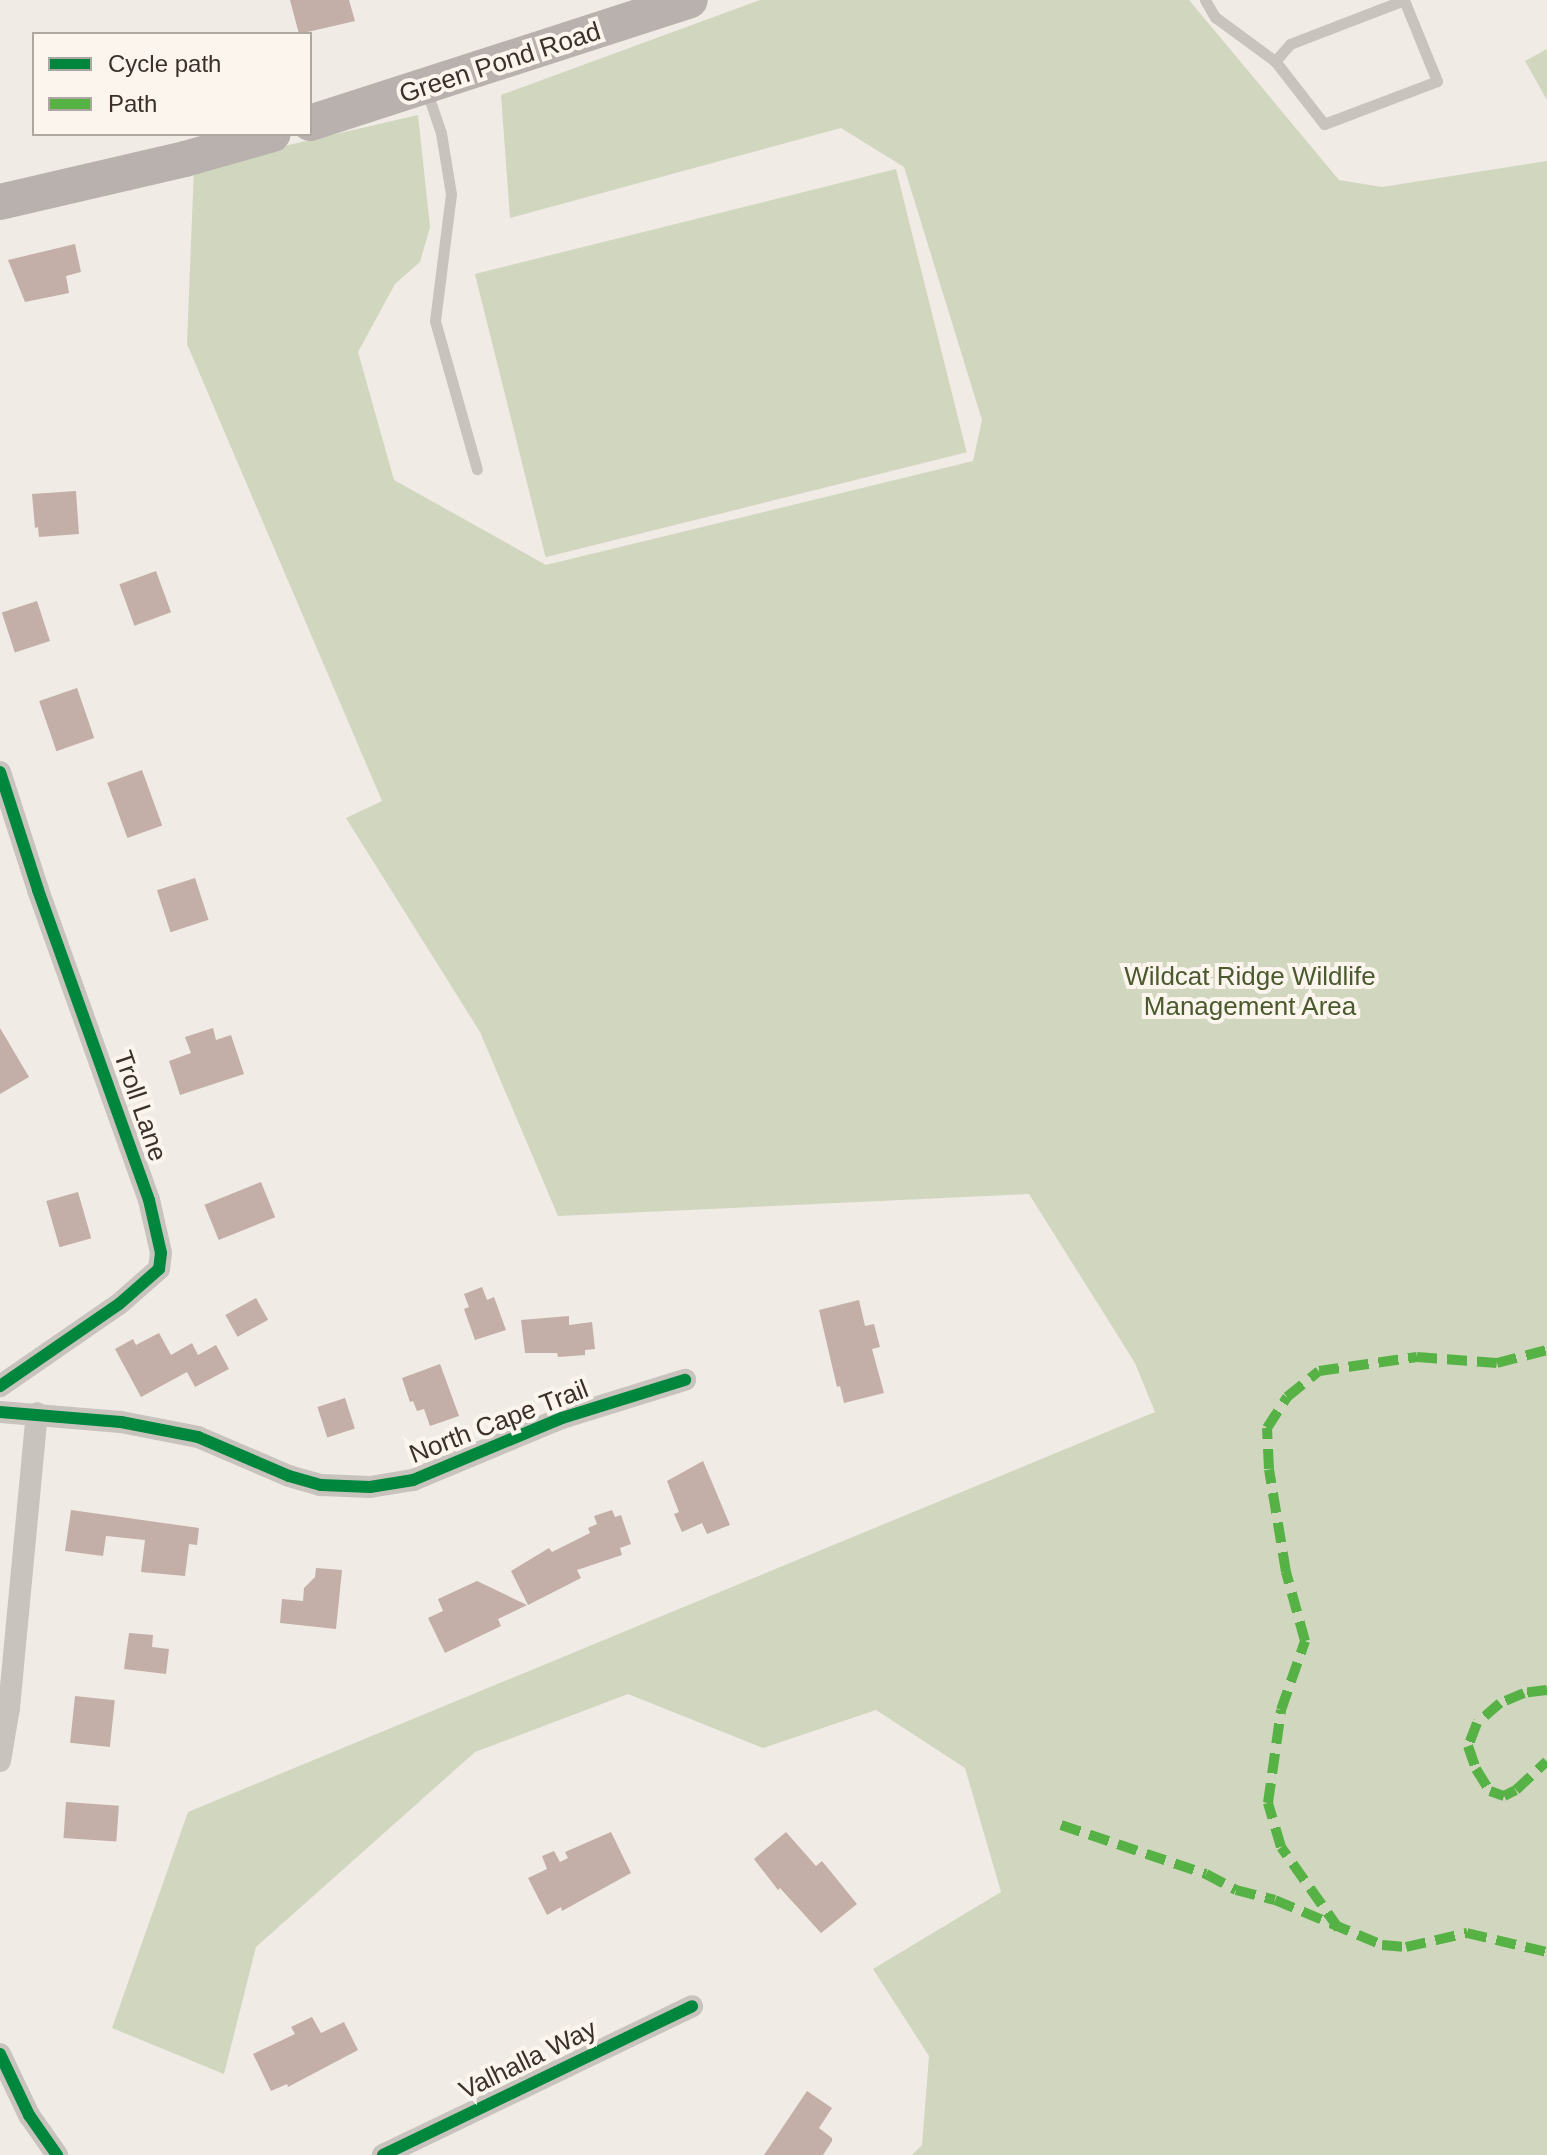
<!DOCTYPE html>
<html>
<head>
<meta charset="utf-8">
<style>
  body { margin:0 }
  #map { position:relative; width:1547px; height:2155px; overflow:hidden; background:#f0ebe5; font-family:Helvetica,sans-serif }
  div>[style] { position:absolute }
  .green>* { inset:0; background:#d1d6bf; transform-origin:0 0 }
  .building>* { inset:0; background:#c3afa7; transform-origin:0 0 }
  .service>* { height:11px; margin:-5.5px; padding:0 5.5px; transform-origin:5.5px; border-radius:5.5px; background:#c9c3be }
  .minor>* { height:22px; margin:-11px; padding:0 11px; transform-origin:11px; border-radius:11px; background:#c9c3be }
  .primary>* { height:36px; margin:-18px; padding:0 18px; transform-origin:18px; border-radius:18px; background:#b8b1ad }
  .quiet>* { height:10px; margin-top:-5px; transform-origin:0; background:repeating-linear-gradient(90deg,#57b246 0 20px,transparent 0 30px) }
  .cycleway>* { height:12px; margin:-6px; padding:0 6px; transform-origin:6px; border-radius:6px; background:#00873e }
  span { translate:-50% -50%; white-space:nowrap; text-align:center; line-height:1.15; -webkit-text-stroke:8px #fbf5ee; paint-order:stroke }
  .street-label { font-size:26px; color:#3b302b }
  .park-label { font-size:26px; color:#4a5a2e }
  .legend { position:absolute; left:32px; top:32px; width:280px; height:104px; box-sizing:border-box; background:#fbf5ee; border:2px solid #aea6a0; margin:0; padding:10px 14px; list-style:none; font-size:24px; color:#3b302b }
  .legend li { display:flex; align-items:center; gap:16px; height:40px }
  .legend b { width:40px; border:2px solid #aea6a0 }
</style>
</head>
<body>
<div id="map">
  <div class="green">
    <i style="clip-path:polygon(760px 0,1189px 0,1339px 180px,1382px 187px,1547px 161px,1547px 2155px,912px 2155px,922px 2145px,929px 2056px,873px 1969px,1001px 1892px,965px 1768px,876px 1710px,763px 1748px,628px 1694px,475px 1752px,256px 1947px,224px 2074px,112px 2028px,188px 1812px,1155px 1412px,1135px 1363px,1029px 1194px,558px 1216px,480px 1032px,346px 818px,382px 801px,187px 344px,194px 167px,418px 115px,430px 227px,420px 262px,395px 284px,358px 352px,394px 480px,546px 565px,973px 461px,982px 420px,904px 167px,841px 128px,510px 218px,501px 95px)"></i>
    <i style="clip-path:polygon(1547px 49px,1547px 100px,1525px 61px)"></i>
    <i style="left:896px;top:169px;width:292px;height:434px;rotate:76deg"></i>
  </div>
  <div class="building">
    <i style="clip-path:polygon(290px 0,349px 0,355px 21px,299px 34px)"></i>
    <i style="clip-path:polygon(75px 244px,81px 272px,66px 276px,69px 293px,25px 302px,8px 260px)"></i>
    <i style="clip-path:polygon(76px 491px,79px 534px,39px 537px,38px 527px,35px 528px,32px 494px)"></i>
    <i style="left:156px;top:571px;width:44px;height:39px;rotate:70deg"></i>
    <i style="left:37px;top:601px;width:42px;height:37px;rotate:72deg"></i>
    <i style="left:77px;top:688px;width:53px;height:40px;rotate:71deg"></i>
    <i style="left:142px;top:770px;width:59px;height:37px;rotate:70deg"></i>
    <i style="left:195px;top:878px;width:44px;height:40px;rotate:72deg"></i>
    <i style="clip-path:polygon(0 1028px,29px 1077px,0 1094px)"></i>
    <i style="clip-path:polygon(213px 1028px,216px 1040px,231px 1035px,244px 1074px,180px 1095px,169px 1061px,191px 1053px,185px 1037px)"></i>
    <i style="left:261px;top:1182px;width:38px;height:61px;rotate:68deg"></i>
    <i style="left:78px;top:1192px;width:48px;height:33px;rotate:74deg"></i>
    <i style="clip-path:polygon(482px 1287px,487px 1300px,494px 1297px,506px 1330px,475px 1340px,464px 1309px,469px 1307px,464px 1294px)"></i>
    <i style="left:256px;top:1298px;width:25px;height:35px;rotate:61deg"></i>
    <i style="clip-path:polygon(859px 1300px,865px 1326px,874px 1324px,880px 1347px,872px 1349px,884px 1393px,844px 1403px,840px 1386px,837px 1387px,819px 1310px)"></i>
    <i style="clip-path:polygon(569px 1316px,569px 1325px,592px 1322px,595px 1349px,585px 1350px,585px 1355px,558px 1357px,557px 1353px,525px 1353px,521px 1320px)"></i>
    <i style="clip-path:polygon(159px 1333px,171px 1355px,192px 1343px,198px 1355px,216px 1345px,229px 1369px,195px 1387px,187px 1372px,141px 1397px,115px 1349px,133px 1339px,136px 1345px)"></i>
    <i style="clip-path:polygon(440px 1364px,459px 1416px,430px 1426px,424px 1409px,417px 1411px,413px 1401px,410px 1402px,402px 1378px)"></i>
    <i style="left:345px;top:1398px;width:32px;height:29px;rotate:72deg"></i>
    <i style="clip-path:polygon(703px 1461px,730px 1525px,707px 1534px,702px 1523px,682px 1532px,674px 1514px,679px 1512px,667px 1481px)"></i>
    <i style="clip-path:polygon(71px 1510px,199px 1528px,197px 1545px,189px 1544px,185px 1576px,141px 1572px,145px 1540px,106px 1536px,103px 1556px,65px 1551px)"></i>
    <i style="clip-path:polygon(612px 1510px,615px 1517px,621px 1515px,631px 1544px,620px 1548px,622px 1555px,577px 1570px,581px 1578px,528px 1605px,511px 1571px,549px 1548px,552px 1552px,590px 1533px,588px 1528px,597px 1524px,594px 1516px)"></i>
    <i style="clip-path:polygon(316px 1568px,342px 1570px,336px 1629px,280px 1623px,282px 1599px,303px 1601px,304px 1588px,315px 1577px)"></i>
    <i style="clip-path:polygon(477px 1581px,527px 1605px,498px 1619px,501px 1626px,445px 1653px,428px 1618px,443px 1611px,438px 1599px)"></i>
    <i style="clip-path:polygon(129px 1633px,153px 1635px,152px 1647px,169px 1649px,166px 1674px,124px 1669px)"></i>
    <i style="left:75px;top:1696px;width:40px;height:47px;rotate:6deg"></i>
    <i style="left:66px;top:1802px;width:53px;height:36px;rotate:4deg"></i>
    <i style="clip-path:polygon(611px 1832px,631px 1873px,562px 1911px,561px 1907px,547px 1915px,528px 1878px,547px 1869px,542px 1856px,554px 1851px,560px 1862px,568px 1858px,565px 1852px)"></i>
    <i style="clip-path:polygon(786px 1832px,816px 1866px,822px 1861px,857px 1904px,821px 1933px,780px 1888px,778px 1890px,754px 1859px)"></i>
    <i style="clip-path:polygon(312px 2017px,321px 2033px,344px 2022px,358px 2050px,288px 2087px,287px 2084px,271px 2091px,253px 2054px,295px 2034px,291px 2027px)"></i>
    <i style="clip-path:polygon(807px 2091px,832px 2108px,819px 2128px,832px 2138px,832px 2141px,823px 2155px,764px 2155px)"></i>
  </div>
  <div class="service">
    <i style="left:1205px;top:0;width:20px;rotate:60deg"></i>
    <i style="left:1215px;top:17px;width:74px;rotate:36.3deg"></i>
    <i style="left:1275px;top:61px;width:80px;rotate:52.1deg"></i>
    <i style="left:1324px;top:124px;width:121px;rotate:-20.8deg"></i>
    <i style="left:1437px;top:81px;width:87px;rotate:-112.2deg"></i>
    <i style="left:1404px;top:0;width:122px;rotate:158.9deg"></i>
    <i style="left:1290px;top:44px;width:23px;rotate:131deg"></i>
    <i style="left:427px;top:92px;width:43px;rotate:71.1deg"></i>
    <i style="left:441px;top:133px;width:62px;rotate:80.7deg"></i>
    <i style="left:451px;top:194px;width:128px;rotate:97.2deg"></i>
    <i style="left:435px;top:321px;width:154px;rotate:74.2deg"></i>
  </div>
  <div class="minor">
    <i style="left:0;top:772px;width:124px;rotate:72.1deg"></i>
    <i style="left:38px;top:890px;width:329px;rotate:70.3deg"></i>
    <i style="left:149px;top:1200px;width:54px;rotate:77.2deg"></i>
    <i style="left:161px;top:1253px;width:16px;rotate:97deg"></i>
    <i style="left:159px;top:1269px;width:53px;rotate:138.8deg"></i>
    <i style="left:119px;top:1304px;width:145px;rotate:145.4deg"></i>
    <i style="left:0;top:1412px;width:121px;rotate:4.7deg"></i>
    <i style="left:121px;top:1422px;width:78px;rotate:11deg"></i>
    <i style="left:198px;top:1437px;width:99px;rotate:23.2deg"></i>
    <i style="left:289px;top:1476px;width:33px;rotate:16deg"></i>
    <i style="left:321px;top:1485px;width:49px;rotate:2.3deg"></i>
    <i style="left:370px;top:1487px;width:44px;rotate:-9.2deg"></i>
    <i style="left:413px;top:1480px;width:161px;rotate:-22.6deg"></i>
    <i style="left:562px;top:1418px;width:129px;rotate:-17.2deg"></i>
    <i style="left:0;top:1761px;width:54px;rotate:-80.4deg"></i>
    <i style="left:9px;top:1708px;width:296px;rotate:-84.6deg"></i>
    <i style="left:0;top:2054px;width:68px;rotate:64.6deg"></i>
    <i style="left:29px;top:2115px;width:49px;rotate:55deg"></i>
    <i style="left:383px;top:2155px;width:343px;rotate:-25.7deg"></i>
  </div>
  <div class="primary">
    <i style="left:310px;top:123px;width:399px;rotate:-17.9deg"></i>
    <i style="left:0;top:202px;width:190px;rotate:-13.1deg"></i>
    <i style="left:185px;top:159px;width:91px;rotate:-15.9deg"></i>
  </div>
  <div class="quiet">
    <i style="left:1547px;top:1690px;width:23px;rotate:173deg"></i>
    <i style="left:1524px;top:1693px;width:26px;rotate:157deg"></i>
    <i style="left:1500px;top:1703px;width:30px;rotate:139deg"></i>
    <i style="left:1477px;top:1723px;width:25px;rotate:111deg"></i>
    <i style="left:1468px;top:1746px;width:24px;rotate:71deg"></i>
    <i style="left:1476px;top:1769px;width:26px;rotate:58deg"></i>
    <i style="left:1490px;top:1791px;width:15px;rotate:20deg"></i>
    <i style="left:1504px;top:1796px;width:13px;rotate:-27deg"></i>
    <i style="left:1516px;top:1790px;width:42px;rotate:-43.1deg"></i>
    <i style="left:1061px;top:1825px;width:153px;rotate:18.7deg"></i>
    <i style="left:1206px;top:1874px;width:34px;rotate:28deg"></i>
    <i style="left:1236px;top:1890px;width:40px;rotate:14.4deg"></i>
    <i style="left:1275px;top:1900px;width:116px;rotate:22.8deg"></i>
    <i style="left:1382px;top:1945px;width:24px;rotate:5deg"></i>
    <i style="left:1406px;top:1947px;width:63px;rotate:-12.9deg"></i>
    <i style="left:1467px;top:1933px;width:82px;rotate:13.4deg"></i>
    <i style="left:1339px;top:1929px;width:100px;rotate:-125.3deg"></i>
    <i style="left:1281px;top:1847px;width:46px;rotate:-106.5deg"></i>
    <i style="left:1268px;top:1803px;width:94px;rotate:-82deg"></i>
    <i style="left:1281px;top:1710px;width:73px;rotate:-70.8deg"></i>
    <i style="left:1305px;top:1641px;width:72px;rotate:-105.4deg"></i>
    <i style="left:1286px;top:1572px;width:104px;rotate:-99.4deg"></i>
    <i style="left:1269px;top:1469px;width:41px;rotate:-92.8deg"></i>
    <i style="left:1267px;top:1428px;width:37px;rotate:-57deg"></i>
    <i style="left:1287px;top:1397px;width:41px;rotate:-39.1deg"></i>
    <i style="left:1319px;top:1371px;width:99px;rotate:-8.1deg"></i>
    <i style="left:1417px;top:1357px;width:80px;rotate:4.3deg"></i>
    <i style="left:1497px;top:1363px;width:52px;rotate:-14.6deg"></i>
  </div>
  <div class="cycleway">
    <i style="left:0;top:772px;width:124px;rotate:72.1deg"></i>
    <i style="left:38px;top:890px;width:329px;rotate:70.3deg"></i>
    <i style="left:149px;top:1200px;width:54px;rotate:77.2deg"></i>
    <i style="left:161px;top:1253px;width:16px;rotate:97deg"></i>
    <i style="left:159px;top:1269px;width:53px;rotate:138.8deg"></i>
    <i style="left:119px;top:1304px;width:145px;rotate:145.4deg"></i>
    <i style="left:0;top:1412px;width:121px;rotate:4.7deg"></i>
    <i style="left:121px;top:1422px;width:78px;rotate:11deg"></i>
    <i style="left:198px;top:1437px;width:99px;rotate:23.2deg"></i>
    <i style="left:289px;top:1476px;width:33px;rotate:16deg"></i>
    <i style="left:321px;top:1485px;width:49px;rotate:2.3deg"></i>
    <i style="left:370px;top:1487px;width:44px;rotate:-9.2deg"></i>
    <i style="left:413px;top:1480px;width:161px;rotate:-22.6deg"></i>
    <i style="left:562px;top:1418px;width:129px;rotate:-17.2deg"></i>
    <i style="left:0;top:2054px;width:68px;rotate:64.6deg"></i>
    <i style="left:29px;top:2115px;width:49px;rotate:55deg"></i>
    <i style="left:383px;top:2155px;width:343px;rotate:-25.7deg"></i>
  </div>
  <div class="street-label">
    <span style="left:500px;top:63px;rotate:-18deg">Green Pond Road</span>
    <span style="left:140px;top:1106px;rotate:71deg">Troll Lane</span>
    <span style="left:499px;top:1422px;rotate:-21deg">North Cape Trail</span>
    <span style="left:528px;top:2060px;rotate:-26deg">Valhalla Way</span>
  </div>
  <div class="park-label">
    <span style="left:1250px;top:992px">Wildcat Ridge Wildlife<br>Management Area</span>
  </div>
  <ul class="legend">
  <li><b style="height:10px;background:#00873e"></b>Cycle path</li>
  <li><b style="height:10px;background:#57b246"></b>Path</li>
  </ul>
</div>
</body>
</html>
